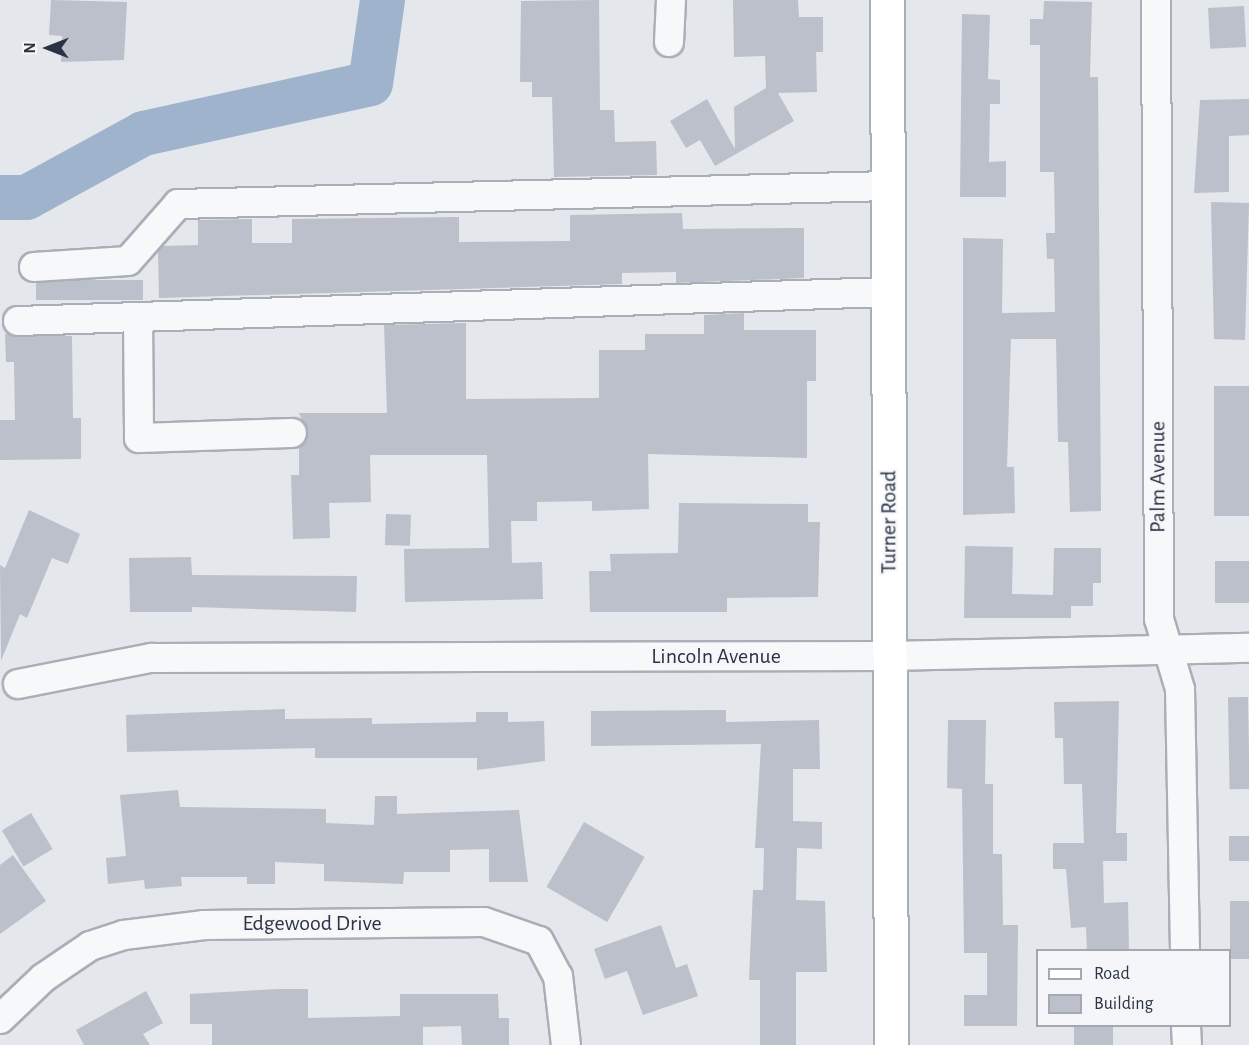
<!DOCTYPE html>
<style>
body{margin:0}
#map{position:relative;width:1249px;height:1045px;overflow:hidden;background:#e4e7ec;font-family:"Alegreya Sans",sans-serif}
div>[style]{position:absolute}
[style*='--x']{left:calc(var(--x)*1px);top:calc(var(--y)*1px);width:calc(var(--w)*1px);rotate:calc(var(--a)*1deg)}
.river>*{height:45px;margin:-22.5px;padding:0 22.5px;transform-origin:22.5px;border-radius:22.5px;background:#9fb4cc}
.building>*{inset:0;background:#bbc0ca;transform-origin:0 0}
.roads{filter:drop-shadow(2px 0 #a9aeb7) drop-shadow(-2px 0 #a9aeb7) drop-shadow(0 2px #a9aeb7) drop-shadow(0 -2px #a9aeb7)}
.minor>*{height:28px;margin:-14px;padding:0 14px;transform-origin:14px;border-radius:14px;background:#f7f8fa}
.major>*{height:33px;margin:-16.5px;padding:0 16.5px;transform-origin:16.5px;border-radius:16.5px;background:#fff}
span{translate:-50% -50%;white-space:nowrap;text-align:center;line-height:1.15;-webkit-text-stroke:4.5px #f4f6f9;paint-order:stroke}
.street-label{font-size:22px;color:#2b3445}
.legend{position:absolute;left:1036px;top:949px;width:195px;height:78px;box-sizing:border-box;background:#f4f6f9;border:2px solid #a4a8b1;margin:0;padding:8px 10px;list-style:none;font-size:18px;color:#2b3445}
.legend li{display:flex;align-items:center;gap:12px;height:30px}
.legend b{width:30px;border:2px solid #a4a8b1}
.north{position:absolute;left:18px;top:18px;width:60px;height:60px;-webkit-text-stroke:4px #f4f6f9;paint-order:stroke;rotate:270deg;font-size:16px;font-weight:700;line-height:24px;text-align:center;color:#2b3445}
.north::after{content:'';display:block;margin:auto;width:21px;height:27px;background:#2b3445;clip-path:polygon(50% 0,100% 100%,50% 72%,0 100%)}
</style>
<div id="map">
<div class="river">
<div style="--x:0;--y:197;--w:26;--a:0"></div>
<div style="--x:26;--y:197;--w:133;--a:-28.7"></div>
<div style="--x:143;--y:133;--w:232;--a:-12.4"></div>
<div style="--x:370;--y:83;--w:84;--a:-81.8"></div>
</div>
<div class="building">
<div style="clip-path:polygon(51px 0,127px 2px,124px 60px,61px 62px,62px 36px,49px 35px)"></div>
<div style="clip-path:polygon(599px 0,600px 110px,614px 110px,615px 142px,656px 141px,657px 175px,554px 177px,552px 97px,532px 97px,532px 82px,520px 82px,521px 1px)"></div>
<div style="clip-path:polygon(733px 0,798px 0,799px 17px,823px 17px,823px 52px,816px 52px,817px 92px,778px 93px,794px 121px,715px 166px,700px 140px,686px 148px,670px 121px,707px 99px,735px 149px,734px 107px,766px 88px,765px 56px,734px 57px)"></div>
<div style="clip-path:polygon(1044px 1px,1092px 2px,1090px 77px,1098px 77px,1101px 511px,1070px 512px,1068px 442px,1058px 442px,1056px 339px,1011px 339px,1007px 467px,1014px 467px,1015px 513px,963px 515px,963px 238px,1003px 239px,1002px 313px,1055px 312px,1054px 259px,1047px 259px,1046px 233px,1055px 233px,1054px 172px,1040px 172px,1040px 45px,1030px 45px,1030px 19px,1043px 19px)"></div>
<div style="left:1244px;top:6px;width:41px;height:36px;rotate:87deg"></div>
<div style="clip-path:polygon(962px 14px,990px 15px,988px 79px,1000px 80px,1000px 104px,990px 104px,989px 162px,1006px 161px,1006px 197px,960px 197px)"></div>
<div style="clip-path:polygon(1249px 99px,1249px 135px,1229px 136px,1229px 192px,1194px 193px,1200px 100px)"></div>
<div style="clip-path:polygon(1211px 202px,1249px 203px,1245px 340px,1214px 339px)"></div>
<div style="clip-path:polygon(682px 213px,683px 229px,804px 228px,804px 278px,676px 283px,676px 272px,622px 273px,622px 284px,159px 298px,158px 252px,163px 246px,198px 245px,198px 220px,252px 219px,252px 243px,292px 243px,292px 219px,459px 217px,459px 242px,570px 241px,570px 215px)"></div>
<div style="left:143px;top:280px;width:20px;height:107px;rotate:90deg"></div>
<div style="clip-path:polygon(744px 313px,744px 330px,816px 330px,816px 381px,807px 381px,807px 458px,648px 454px,649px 509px,592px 511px,592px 501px,537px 502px,537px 521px,511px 521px,512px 563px,542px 562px,543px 599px,405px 602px,404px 549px,489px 548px,487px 455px,370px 455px,371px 502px,329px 503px,330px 538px,293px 539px,291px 475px,299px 475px,299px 448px,308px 433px,299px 413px,387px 413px,384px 325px,466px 323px,466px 399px,599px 398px,599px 350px,645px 350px,645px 334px,704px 334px,704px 315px)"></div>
<div style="clip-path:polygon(5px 334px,72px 336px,73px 418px,81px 418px,81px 459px,0 460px,0 420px,15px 420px,14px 362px,6px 362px)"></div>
<div style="left:1249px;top:386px;width:130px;height:35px;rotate:90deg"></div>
<div style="clip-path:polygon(679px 503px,808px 504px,808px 522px,820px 522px,818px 597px,727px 598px,727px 612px,590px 612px,589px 571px,611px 571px,610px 554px,678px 553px)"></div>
<div style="clip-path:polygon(29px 510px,80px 534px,68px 564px,52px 558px,27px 618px,20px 614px,1px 661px,0 565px,5px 568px)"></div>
<div style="left:386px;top:514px;width:25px;height:31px;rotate:2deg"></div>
<div style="clip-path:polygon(965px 546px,1013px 547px,1012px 594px,1053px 595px,1054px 548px,1101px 548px,1101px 583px,1093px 583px,1093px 606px,1071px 606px,1071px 618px,964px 618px)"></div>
<div style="clip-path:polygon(191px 557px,192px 575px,357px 576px,356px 612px,192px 607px,192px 612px,130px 612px,129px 558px)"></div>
<div style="left:1249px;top:561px;width:42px;height:34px;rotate:90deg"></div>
<div style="left:1248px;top:697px;width:92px;height:20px;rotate:89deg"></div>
<div style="clip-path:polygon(1119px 701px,1116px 833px,1127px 833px,1127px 861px,1103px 861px,1104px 903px,1128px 902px,1129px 951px,1087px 951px,1086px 927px,1071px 928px,1066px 869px,1053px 869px,1053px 843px,1084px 843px,1082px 784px,1064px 784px,1063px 738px,1055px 738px,1054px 702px)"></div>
<div style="clip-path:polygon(285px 709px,285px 719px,372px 718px,372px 724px,476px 722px,476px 712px,508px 712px,508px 722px,544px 721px,545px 761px,477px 770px,477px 758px,315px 758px,315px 748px,127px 752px,126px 715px)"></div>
<div style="clip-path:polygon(726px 710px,726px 722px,819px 720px,820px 769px,793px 769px,793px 821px,822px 822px,822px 849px,797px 848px,796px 900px,825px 901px,827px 972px,796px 972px,796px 1045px,760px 1045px,760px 980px,749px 980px,753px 890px,763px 890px,764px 848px,755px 848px,761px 744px,591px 746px,591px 711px)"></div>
<div style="clip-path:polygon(948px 720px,986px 720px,985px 784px,993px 784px,993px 854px,1002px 854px,1003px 925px,1018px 925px,1017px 1026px,964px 1026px,964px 995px,987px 995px,987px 953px,964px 953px,962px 789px,947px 788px)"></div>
<div style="clip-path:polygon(178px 790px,180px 807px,326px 809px,326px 823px,374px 825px,375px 796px,397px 796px,397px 814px,519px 810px,528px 882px,489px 882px,489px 849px,450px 850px,450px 872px,404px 872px,403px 884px,324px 881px,324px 864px,275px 862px,275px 884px,247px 884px,247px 877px,181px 877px,182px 886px,145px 889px,144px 880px,108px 884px,106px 858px,126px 856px,120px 795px)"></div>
<div style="left:31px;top:813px;width:42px;height:34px;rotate:59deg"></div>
<div style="left:584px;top:822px;width:70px;height:75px;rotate:30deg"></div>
<div style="left:1229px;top:836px;width:20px;height:25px"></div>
<div style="clip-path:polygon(13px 855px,46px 901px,0 934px,0 865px)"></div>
<div style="left:1249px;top:901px;width:58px;height:19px;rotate:90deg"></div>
<div style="clip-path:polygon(661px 925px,676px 968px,687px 964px,698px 996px,643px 1015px,627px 971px,605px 979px,594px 949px)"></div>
<div style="clip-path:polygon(278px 989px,308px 989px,308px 1018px,400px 1016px,400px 994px,498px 994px,499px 1018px,509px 1018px,509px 1045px,462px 1045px,461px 1026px,423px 1027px,423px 1045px,212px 1045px,212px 1024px,190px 1024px,190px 994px)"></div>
<div style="clip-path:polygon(146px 991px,163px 1023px,143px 1034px,150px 1045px,84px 1045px,76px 1030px)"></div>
<div style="left:1074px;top:1026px;width:39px;height:19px"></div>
</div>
<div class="roads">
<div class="minor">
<div style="--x:1156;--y:0;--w:619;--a:89.72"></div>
<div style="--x:1159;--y:619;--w:73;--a:73.3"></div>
<div style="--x:1180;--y:689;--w:261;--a:88.9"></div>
<div style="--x:669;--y:42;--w:42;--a:-87.3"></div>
<div style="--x:34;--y:267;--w:94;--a:-3.7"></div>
<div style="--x:128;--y:261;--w:76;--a:-48.7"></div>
<div style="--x:178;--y:204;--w:710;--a:-1.45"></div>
<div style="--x:138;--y:317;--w:121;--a:89.5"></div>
<div style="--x:139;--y:438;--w:153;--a:-1.9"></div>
<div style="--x:18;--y:321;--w:870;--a:-1.91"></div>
<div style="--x:18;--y:684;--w:136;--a:-11.1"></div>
<div style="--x:151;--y:658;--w:738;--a:-0.16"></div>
<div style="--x:889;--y:656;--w:360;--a:-1.3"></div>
<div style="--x:0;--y:1019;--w:59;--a:-43.6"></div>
<div style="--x:43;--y:978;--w:57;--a:-34.2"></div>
<div style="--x:90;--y:946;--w:36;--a:-18"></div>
<div style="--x:124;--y:935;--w:81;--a:-7.1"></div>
<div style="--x:204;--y:925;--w:280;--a:-0.6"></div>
<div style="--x:484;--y:922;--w:58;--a:19.1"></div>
<div style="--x:539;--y:941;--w:40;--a:62"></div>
<div style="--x:558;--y:976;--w:69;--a:83.4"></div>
<div style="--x:1186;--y:1026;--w:19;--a:87"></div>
</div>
<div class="major">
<div style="--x:887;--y:0;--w:1045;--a:89.78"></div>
</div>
</div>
<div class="street-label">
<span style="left:1158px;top:477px;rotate:-90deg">Palm Avenue</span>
<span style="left:889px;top:522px;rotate:-90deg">Turner Road</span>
<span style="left:716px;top:657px">Lincoln Avenue</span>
<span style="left:312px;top:924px">Edgewood Drive</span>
</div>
<ul class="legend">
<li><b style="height:8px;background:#fff"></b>Road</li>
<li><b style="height:16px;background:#bbc0ca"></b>Building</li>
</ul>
<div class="north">N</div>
</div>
